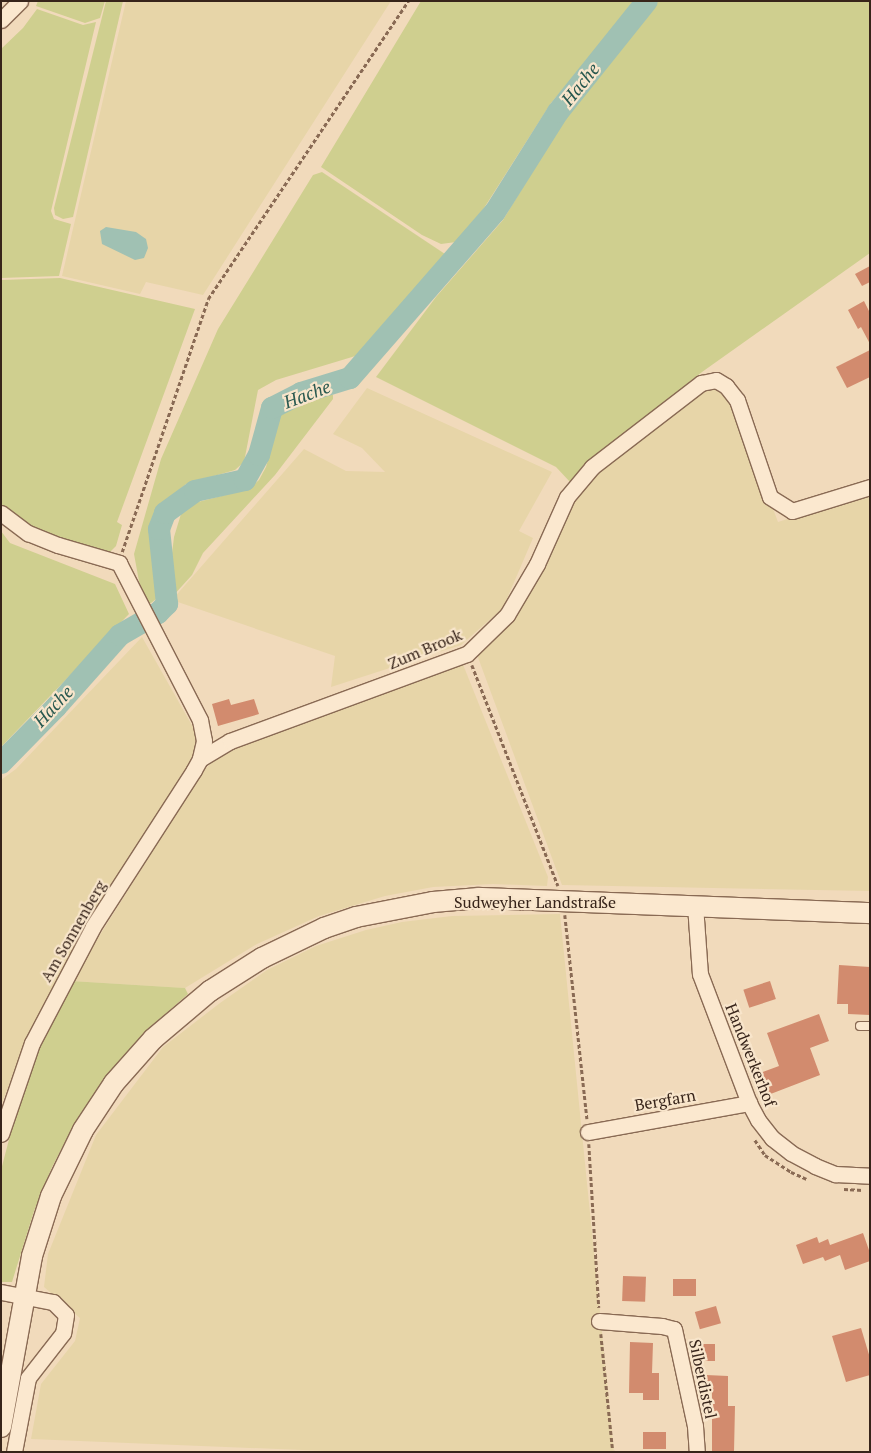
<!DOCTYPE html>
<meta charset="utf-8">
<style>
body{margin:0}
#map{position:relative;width:871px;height:1453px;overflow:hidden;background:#f1dabb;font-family:"PT Serif",serif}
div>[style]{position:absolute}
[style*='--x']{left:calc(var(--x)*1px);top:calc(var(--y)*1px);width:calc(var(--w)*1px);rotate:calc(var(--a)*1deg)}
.farmland>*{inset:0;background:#e7d5a8}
.green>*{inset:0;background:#cfcf8f}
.water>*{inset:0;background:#a0c1b3}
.river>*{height:22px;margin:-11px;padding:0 11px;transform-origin:11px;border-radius:11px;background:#a0c1b3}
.building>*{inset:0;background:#d28b6e;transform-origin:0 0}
.path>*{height:2.5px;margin-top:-1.25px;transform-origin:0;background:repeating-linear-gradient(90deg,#896a54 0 4px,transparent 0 6.5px)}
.roads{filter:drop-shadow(1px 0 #896a54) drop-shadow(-1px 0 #896a54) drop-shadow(0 1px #896a54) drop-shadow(0 -1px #896a54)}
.service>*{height:8px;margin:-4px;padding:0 4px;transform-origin:4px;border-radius:4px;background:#fbe8cf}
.minor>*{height:15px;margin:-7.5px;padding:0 7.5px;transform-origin:7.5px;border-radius:7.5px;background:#fbe8cf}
.secondary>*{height:20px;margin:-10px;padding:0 10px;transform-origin:10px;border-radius:10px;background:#fbe8cf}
span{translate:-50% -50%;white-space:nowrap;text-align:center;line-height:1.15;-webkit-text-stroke:4.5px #f8e5cb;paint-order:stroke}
.street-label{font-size:16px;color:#37241a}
.water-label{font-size:18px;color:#28584f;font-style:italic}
.frame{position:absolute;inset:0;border:2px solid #37241a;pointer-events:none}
</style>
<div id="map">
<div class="farmland">
<div style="clip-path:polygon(126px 1px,391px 1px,203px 295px,146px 282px,140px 294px,62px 276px)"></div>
<div style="clip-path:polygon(713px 386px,731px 398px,778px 522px,870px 493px,870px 891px,562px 885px,476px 652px,572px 499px,595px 471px,703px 388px)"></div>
<div style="clip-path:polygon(367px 388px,552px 472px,519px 531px,533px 538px,503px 608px,461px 645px,331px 687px,335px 656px,172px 600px,304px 449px,346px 471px,385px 472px,362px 448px,333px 434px)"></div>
<div style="clip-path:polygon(142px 637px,198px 736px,193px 761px,89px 923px,56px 981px,30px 1033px,1px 1105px,1px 780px,16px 769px)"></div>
<div style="clip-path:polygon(462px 662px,548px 877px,547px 886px,493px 884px,433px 887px,385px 896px,319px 916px,257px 944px,185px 988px,71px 981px,203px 771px,220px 755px)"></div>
<div style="clip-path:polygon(560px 914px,614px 1452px,351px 1452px,31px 1439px,41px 1384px,75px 1341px,80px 1318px,44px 1287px,48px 1254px,96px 1135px,163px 1047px,220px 1003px,267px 970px,316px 946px,366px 930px,402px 922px,452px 916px)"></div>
</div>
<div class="green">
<div style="clip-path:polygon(38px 1px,105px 1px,100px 18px,85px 23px,36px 6px)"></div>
<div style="clip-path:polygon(106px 1px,123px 1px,73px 217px,63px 219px,55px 215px,54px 208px)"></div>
<div style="clip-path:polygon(421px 1px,638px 1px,551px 103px,475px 222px,456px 242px,441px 244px,422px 235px,321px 167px)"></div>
<div style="clip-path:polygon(657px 1px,870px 1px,870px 253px,702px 372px,625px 434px,571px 483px,556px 467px,376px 377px,436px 297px,503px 220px,564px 120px)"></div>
<div style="clip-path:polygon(37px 9px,83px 25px,96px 22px,51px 211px,54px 219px,71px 224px,59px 276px,1px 278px,1px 49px,23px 28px)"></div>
<div style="clip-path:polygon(322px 172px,445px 254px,362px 354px,276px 380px,258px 390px,244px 462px,235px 470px,186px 484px,162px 504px,156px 521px,152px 550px,158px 588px,156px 599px,151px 603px,143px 603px,134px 554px,161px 459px,218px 329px,313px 175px)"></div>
<div style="clip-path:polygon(60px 278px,195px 309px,117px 522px,122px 525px,116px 546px,108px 554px,26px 525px,1px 507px,1px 280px)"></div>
<div style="clip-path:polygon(329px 395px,333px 395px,333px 399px,275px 475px,203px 553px,192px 575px,172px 597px,169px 597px,167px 594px,174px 537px,181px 514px,190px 504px,249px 489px,259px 480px,266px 467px,281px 414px)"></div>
<div style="clip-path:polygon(1px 531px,10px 543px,115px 584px,129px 614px,1px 747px)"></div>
<div style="clip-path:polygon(71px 981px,185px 988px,188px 994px,148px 1029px,75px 1123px,52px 1167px,34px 1211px,12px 1282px,1px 1282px,1px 1170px,11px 1132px,41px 1044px)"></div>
</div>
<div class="water">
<div style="clip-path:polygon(106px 227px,136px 232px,146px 239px,148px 248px,144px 258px,135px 260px,102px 244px,100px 231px)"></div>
</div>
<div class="river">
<div style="--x:1;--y:763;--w:78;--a:-45.5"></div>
<div style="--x:56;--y:707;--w:96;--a:-48.4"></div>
<div style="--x:120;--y:635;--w:44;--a:-30.1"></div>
<div style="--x:158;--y:613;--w:13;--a:-45"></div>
<div style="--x:167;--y:604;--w:75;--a:-96.1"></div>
<div style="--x:159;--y:529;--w:17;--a:-69"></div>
<div style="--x:165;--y:513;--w:37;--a:-36"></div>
<div style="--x:195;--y:491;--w:51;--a:-12.4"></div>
<div style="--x:245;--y:480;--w:29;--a:-61"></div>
<div style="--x:259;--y:455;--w:49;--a:-74.5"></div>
<div style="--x:272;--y:408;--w:33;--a:-27"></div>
<div style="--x:301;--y:393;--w:51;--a:-17"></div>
<div style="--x:350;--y:378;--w:220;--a:-48.9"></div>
<div style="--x:495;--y:212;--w:118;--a:-57.8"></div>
<div style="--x:558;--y:112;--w:142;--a:-51.3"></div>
</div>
<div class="building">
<div style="clip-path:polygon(870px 266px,870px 282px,862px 286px,855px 274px)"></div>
<div style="clip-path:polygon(864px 301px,870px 313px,870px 344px,861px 327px,858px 329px,848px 310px)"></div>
<div style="clip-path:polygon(870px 350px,870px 377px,847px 388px,836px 367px)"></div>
<div style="clip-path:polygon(229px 699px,231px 705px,254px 699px,259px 714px,218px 726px,212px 704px)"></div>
<div style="clip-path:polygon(839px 965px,870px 967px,870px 1015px,848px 1014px,848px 1004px,837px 1004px)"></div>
<div style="left:770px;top:981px;width:19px;height:28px;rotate:72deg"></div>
<div style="clip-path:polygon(819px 1014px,829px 1041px,810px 1048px,820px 1075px,768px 1095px,760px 1073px,779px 1066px,767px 1033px)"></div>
<div style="clip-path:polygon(863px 1233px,870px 1253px,870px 1261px,845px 1270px,840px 1255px,825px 1261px,823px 1257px,803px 1264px,796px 1245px,817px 1237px,819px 1243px,828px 1239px,830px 1245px)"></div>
<div style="left:623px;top:1276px;width:23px;height:25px;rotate:2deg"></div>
<div style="left:673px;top:1279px;width:23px;height:17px"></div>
<div style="left:716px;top:1306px;width:18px;height:22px;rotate:74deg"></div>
<div style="clip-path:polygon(861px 1328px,870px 1358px,870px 1375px,846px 1382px,832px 1336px)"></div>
<div style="clip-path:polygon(630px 1342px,653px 1343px,652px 1373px,659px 1373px,659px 1400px,643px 1400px,643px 1393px,629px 1393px)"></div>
<div style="left:695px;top:1344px;width:20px;height:17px"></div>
<div style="clip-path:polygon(706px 1375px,728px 1376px,728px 1406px,735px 1406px,734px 1452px,712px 1452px,712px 1393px,705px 1393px)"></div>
<div style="left:643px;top:1432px;width:23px;height:17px"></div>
</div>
<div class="path">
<div style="--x:122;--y:552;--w:267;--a:-71.2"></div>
<div style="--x:208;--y:299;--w:359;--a:-56.1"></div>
<div style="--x:472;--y:665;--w:237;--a:68.7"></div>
<div style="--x:565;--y:915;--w:205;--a:83.8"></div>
<div style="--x:755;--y:1140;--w:18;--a:56"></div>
<div style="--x:765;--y:1155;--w:31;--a:33"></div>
<div style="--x:791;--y:1172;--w:17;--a:24"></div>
<div style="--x:589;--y:1144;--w:164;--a:86.5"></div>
<div style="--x:844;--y:1189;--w:19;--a:3"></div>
<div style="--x:601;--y:1334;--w:119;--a:84.2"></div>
</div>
<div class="roads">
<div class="service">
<div style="--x:860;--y:1026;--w:10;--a:0"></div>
</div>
<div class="minor">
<div style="--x:1;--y:20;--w:27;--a:-45"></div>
<div style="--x:1;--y:513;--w:34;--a:37"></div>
<div style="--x:28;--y:533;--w:32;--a:22"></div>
<div style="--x:58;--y:545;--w:64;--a:16.4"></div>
<div style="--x:119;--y:563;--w:177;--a:62.7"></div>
<div style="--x:200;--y:720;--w:21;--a:79"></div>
<div style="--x:204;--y:741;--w:18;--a:103"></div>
<div style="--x:200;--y:759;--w:13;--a:119"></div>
<div style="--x:194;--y:770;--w:187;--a:122.8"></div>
<div style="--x:93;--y:927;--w:131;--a:117.7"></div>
<div style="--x:32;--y:1043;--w:96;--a:108.8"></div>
<div style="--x:200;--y:759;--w:35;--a:-31"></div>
<div style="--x:230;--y:741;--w:252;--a:-20.2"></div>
<div style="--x:467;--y:654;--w:56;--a:-44.3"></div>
<div style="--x:507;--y:615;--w:59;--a:-59.5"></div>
<div style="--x:537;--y:564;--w:73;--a:-65.9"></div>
<div style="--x:567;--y:497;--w:39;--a:-50"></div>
<div style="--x:592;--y:467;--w:138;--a:-37.6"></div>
<div style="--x:701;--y:383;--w:15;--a:-11"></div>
<div style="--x:716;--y:380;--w:12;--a:31"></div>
<div style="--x:726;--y:386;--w:18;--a:52"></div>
<div style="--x:737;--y:400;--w:102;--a:71.2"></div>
<div style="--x:770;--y:497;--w:26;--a:32"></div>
<div style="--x:792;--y:511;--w:82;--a:-17.1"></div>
<div style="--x:695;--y:905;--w:69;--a:85.9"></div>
<div style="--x:700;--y:974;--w:138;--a:69.2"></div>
<div style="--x:749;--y:1103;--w:19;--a:62"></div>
<div style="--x:758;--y:1120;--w:23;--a:52"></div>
<div style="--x:772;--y:1138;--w:24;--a:38"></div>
<div style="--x:791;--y:1153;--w:27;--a:28"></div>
<div style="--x:815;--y:1166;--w:22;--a:22"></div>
<div style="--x:835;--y:1174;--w:35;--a:3"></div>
<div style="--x:588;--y:1132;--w:164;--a:-10.2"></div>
<div style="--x:1;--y:1292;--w:53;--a:10.9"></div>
<div style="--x:53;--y:1302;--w:18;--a:45"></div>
<div style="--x:66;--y:1315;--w:18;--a:99"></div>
<div style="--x:63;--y:1333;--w:57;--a:127.9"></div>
<div style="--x:28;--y:1378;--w:75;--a:100.7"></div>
<div style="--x:599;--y:1321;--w:63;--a:4.5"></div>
<div style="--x:662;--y:1326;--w:12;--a:14"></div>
<div style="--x:674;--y:1329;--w:99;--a:77.8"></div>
<div style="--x:695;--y:1426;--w:26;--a:86"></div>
</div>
<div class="secondary">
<div style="--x:1;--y:1427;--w:174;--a:-79.7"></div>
<div style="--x:32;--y:1256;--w:63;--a:-72.4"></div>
<div style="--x:51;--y:1196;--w:73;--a:-64.1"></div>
<div style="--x:83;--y:1130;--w:56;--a:-56.6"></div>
<div style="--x:114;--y:1083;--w:59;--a:-48.4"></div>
<div style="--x:153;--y:1039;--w:75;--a:-40.1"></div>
<div style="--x:210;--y:991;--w:62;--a:-32.4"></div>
<div style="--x:262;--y:958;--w:69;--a:-25.8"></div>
<div style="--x:324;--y:928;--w:34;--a:-19"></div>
<div style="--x:356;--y:917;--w:78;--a:-11"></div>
<div style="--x:433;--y:902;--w:46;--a:-5"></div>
<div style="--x:479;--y:898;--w:391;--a:2.2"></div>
</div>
</div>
<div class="street-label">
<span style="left:425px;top:649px;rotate:-23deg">Zum Brook</span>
<span style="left:535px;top:902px">Sudweyher Landstraße</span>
<span style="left:73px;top:931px;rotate:-60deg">Am Sonnenberg</span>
<span style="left:751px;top:1055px;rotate:68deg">Handwerkerhof</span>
<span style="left:665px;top:1100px;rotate:-10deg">Bergfarn</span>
<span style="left:703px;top:1379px;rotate:78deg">Silberdistel</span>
</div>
<div class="water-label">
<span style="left:580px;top:84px;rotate:-51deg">Hache</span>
<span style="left:307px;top:394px;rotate:-21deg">Hache</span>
<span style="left:53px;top:706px;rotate:-47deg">Hache</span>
</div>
<div class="frame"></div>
</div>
